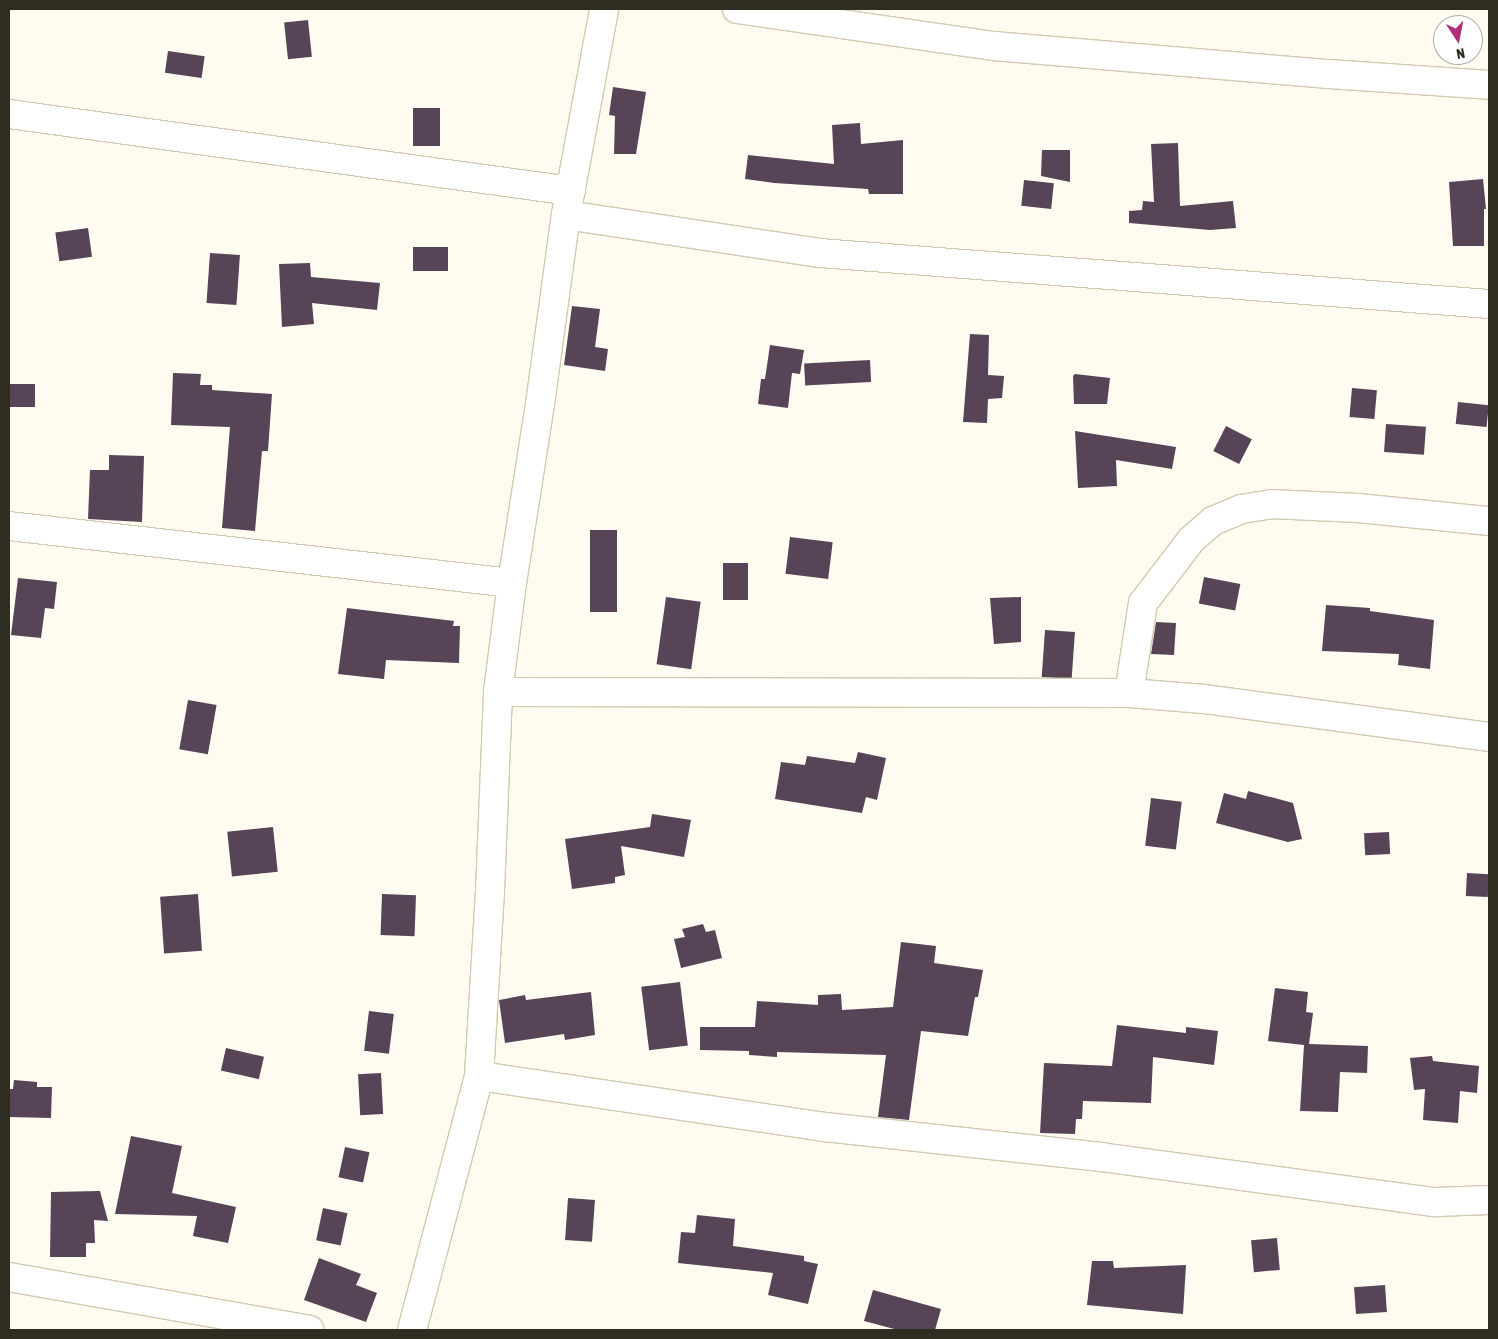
<!DOCTYPE html>
<style>
body{margin:0}
#map{position:relative;width:1498px;height:1339px;overflow:hidden;background:#fffbf0;font-family:"Asap Condensed",sans-serif}
div>[style]{position:absolute}
[style*='--x']{left:calc(var(--x)*1px);top:calc(var(--y)*1px);width:calc(var(--w)*1px);rotate:calc(var(--a)*1deg)}
.building>*{inset:0;background:#574456;transform-origin:0 0}
.roads{filter:drop-shadow(1px 0 #d2caae) drop-shadow(-1px 0 #d2caae) drop-shadow(0 1px #d2caae) drop-shadow(0 -1px #d2caae)}
.street>*{height:28px;margin:-14px;padding:0 14px;transform-origin:14px;border-radius:14px;background:#fff}
span{translate:-50% -50%;white-space:nowrap;text-align:center;line-height:1.15;-webkit-text-stroke:5px #fff;paint-order:stroke}
.frame{position:absolute;inset:0;border:10px solid #2f2c21;pointer-events:none}
.north{position:absolute;left:1433px;top:15px;width:50px;height:50px;box-sizing:border-box;background:#fff;border:1px solid #acaba6;border-radius:50%;rotate:169deg;font-size:14px;font-weight:700;line-height:20px;text-align:center;color:#2f2c21}
.north::after{content:'';display:block;margin:auto;width:18px;height:22px;background:#b02f7a;clip-path:polygon(50% 0,100% 100%,50% 72%,0 100%)}
</style>
<div id="map">
<div class="building">
<div style="left:308px;top:20px;width:37px;height:24px;rotate:84deg"></div>
<div style="left:168px;top:51px;width:37px;height:22px;rotate:8deg"></div>
<div style="clip-path:polygon(613px 87px,646px 92px,636px 154px,614px 154px,615px 116px,609px 115px)"></div>
<div style="left:413px;top:108px;width:27px;height:38px"></div>
<div style="clip-path:polygon(860px 123px,861px 144px,903px 140px,903px 194px,869px 194px,868px 189px,774px 183px,745px 179px,748px 155px,834px 164px,832px 125px)"></div>
<div style="clip-path:polygon(1178px 143px,1180px 206px,1233px 201px,1236px 228px,1210px 230px,1129px 223px,1129px 211px,1142px 210px,1143px 201px,1154px 202px,1151px 144px)"></div>
<div style="clip-path:polygon(1042px 150px,1070px 150px,1070px 182px,1041px 176px)"></div>
<div style="clip-path:polygon(1483px 179px,1486px 209px,1484px 209px,1484px 246px,1453px 246px,1449px 182px)"></div>
<div style="left:1024px;top:180px;width:30px;height:26px;rotate:6deg"></div>
<div style="left:88px;top:228px;width:29px;height:33px;rotate:82deg"></div>
<div style="left:413px;top:247px;width:35px;height:24px"></div>
<div style="left:210px;top:253px;width:30px;height:50px;rotate:4deg"></div>
<div style="clip-path:polygon(310px 263px,311px 277px,380px 283px,377px 310px,312px 303px,314px 324px,282px 327px,279px 264px)"></div>
<div style="clip-path:polygon(572px 306px,600px 309px,595px 347px,608px 349px,605px 371px,564px 365px)"></div>
<div style="clip-path:polygon(970px 334px,989px 335px,988px 375px,1004px 376px,1002px 398px,988px 399px,987px 423px,963px 422px)"></div>
<div style="clip-path:polygon(770px 345px,804px 350px,800px 374px,792px 373px,788px 408px,758px 404px,761px 379px,765px 379px)"></div>
<div style="left:870px;top:360px;width:22px;height:66px;rotate:87deg"></div>
<div style="clip-path:polygon(173px 373px,201px 374px,200px 385px,212px 385px,212px 390px,272px 394px,268px 451px,262px 451px,255px 531px,222px 528px,230px 427px,171px 425px)"></div>
<div style="clip-path:polygon(1075px 374px,1110px 378px,1107px 404px,1074px 404px,1073px 376px)"></div>
<div style="left:9px;top:384px;width:26px;height:23px"></div>
<div style="left:1352px;top:388px;width:25px;height:29px;rotate:5deg"></div>
<div style="left:1458px;top:402px;width:31px;height:22px;rotate:6deg"></div>
<div style="left:1386px;top:424px;width:40px;height:28px;rotate:4deg"></div>
<div style="left:1226px;top:426px;width:29px;height:28px;rotate:27deg"></div>
<div style="clip-path:polygon(1075px 431px,1176px 447px,1172px 469px,1116px 460px,1117px 486px,1078px 488px)"></div>
<div style="clip-path:polygon(109px 455px,144px 456px,142px 522px,88px 519px,90px 470px,109px 470px)"></div>
<div style="left:590px;top:530px;width:27px;height:82px"></div>
<div style="left:790px;top:537px;width:43px;height:37px;rotate:7deg"></div>
<div style="left:723px;top:563px;width:25px;height:37px"></div>
<div style="left:1204px;top:577px;width:37px;height:27px;rotate:11deg"></div>
<div style="clip-path:polygon(18px 578px,57px 582px,54px 609px,45px 608px,41px 638px,11px 635px)"></div>
<div style="left:666px;top:597px;width:35px;height:68px;rotate:8deg"></div>
<div style="clip-path:polygon(1021px 597px,1021px 642px,994px 644px,990px 598px)"></div>
<div style="clip-path:polygon(1326px 605px,1370px 608px,1370px 611px,1434px 620px,1430px 669px,1398px 665px,1399px 654px,1322px 651px)"></div>
<div style="clip-path:polygon(347px 608px,454px 621px,453px 626px,460px 626px,459px 663px,386px 660px,384px 679px,338px 674px)"></div>
<div style="clip-path:polygon(1156px 622px,1176px 623px,1174px 655px,1151px 654px)"></div>
<div style="left:1045px;top:630px;width:30px;height:47px;rotate:4deg"></div>
<div style="left:188px;top:700px;width:29px;height:50px;rotate:10deg"></div>
<div style="clip-path:polygon(858px 752px,886px 758px,877px 800px,866px 797px,862px 813px,775px 799px,781px 762px,805px 765px,807px 756px,855px 763px)"></div>
<div style="clip-path:polygon(1248px 791px,1293px 803px,1302px 839px,1288px 842px,1216px 823px,1224px 793px,1246px 799px)"></div>
<div style="left:1151px;top:798px;width:31px;height:48px;rotate:7deg"></div>
<div style="clip-path:polygon(652px 814px,691px 820px,684px 857px,621px 846px,625px 875px,615px 877px,615px 883px,572px 889px,565px 839px,650px 827px)"></div>
<div style="left:273px;top:827px;width:45px;height:46px;rotate:84deg"></div>
<div style="left:1389px;top:832px;width:22px;height:25px;rotate:87deg"></div>
<div style="left:1467px;top:873px;width:22px;height:23px;rotate:3deg"></div>
<div style="left:198px;top:894px;width:57px;height:38px;rotate:86deg"></div>
<div style="left:382px;top:894px;width:34px;height:41px;rotate:2deg"></div>
<div style="clip-path:polygon(703px 924px,706px 932px,715px 930px,722px 958px,681px 968px,674px 939px,685px 937px,682px 929px)"></div>
<div style="clip-path:polygon(901px 942px,936px 946px,934px 963px,983px 970px,978px 997px,975px 997px,968px 1036px,921px 1031px,909px 1120px,878px 1117px,886px 1055px,777px 1052px,777px 1057px,749px 1055px,749px 1051px,700px 1050px,700px 1027px,755px 1027px,757px 1001px,818px 1005px,818px 995px,841px 994px,842px 1010px,893px 1007px)"></div>
<div style="left:680px;top:982px;width:64px;height:39px;rotate:83deg"></div>
<div style="clip-path:polygon(1275px 988px,1308px 992px,1306px 1012px,1313px 1013px,1309px 1044px,1368px 1046px,1367px 1073px,1340px 1072px,1338px 1112px,1300px 1111px,1304px 1045px,1268px 1041px)"></div>
<div style="clip-path:polygon(591px 992px,595px 1035px,565px 1040px,564px 1034px,505px 1043px,499px 1000px,525px 995px,526px 1000px)"></div>
<div style="left:369px;top:1011px;width:25px;height:40px;rotate:7deg"></div>
<div style="clip-path:polygon(1117px 1025px,1186px 1033px,1186px 1027px,1218px 1031px,1214px 1065px,1153px 1057px,1151px 1103px,1083px 1101px,1082px 1119px,1076px 1119px,1075px 1134px,1040px 1133px,1044px 1063px,1112px 1066px)"></div>
<div style="left:226px;top:1048px;width:39px;height:23px;rotate:13deg"></div>
<div style="clip-path:polygon(1432px 1056px,1433px 1061px,1479px 1066px,1477px 1093px,1460px 1091px,1458px 1123px,1423px 1120px,1425px 1089px,1414px 1090px,1410px 1058px)"></div>
<div style="left:381px;top:1073px;width:41px;height:23px;rotate:87deg"></div>
<div style="clip-path:polygon(14px 1080px,37px 1082px,37px 1087px,52px 1087px,51px 1118px,9px 1117px,9px 1089px,13px 1089px)"></div>
<div style="clip-path:polygon(131px 1136px,182px 1146px,172px 1193px,236px 1207px,228px 1243px,193px 1236px,197px 1216px,115px 1214px)"></div>
<div style="left:345px;top:1147px;width:25px;height:31px;rotate:12deg"></div>
<div style="clip-path:polygon(100px 1191px,108px 1221px,94px 1220px,95px 1243px,86px 1243px,86px 1257px,50px 1257px,51px 1192px)"></div>
<div style="left:568px;top:1198px;width:27px;height:42px;rotate:4deg"></div>
<div style="left:323px;top:1208px;width:25px;height:33px;rotate:12deg"></div>
<div style="clip-path:polygon(697px 1215px,735px 1219px,733px 1246px,804px 1256px,804px 1261px,818px 1264px,808px 1304px,768px 1295px,773px 1273px,678px 1263px,681px 1232px,695px 1233px)"></div>
<div style="left:1277px;top:1238px;width:32px;height:26px;rotate:85deg"></div>
<div style="clip-path:polygon(319px 1258px,361px 1274px,356px 1285px,377px 1293px,366px 1322px,304px 1300px)"></div>
<div style="clip-path:polygon(1092px 1261px,1113px 1261px,1114px 1268px,1186px 1265px,1183px 1314px,1087px 1305px)"></div>
<div style="left:1385px;top:1285px;width:27px;height:31px;rotate:86deg"></div>
<div style="clip-path:polygon(873px 1290px,941px 1309px,935px 1330px,898px 1330px,864px 1321px)"></div>
</div>
<div class="roads">
<div class="street">
<div style="--x:737;--y:9;--w:260;--a:8.2"></div>
<div style="--x:994;--y:46;--w:336;--a:4.8"></div>
<div style="--x:1329;--y:74;--w:160;--a:3.9"></div>
<div style="--x:9;--y:114;--w:567;--a:7.8"></div>
<div style="--x:566;--y:215;--w:257;--a:8.5"></div>
<div style="--x:820;--y:253;--w:671;--a:4.36"></div>
<div style="--x:9;--y:526;--w:506;--a:6.47"></div>
<div style="--x:498;--y:692;--w:631;--a:0.09"></div>
<div style="--x:1129;--y:693;--w:75;--a:4.6"></div>
<div style="--x:1204;--y:699;--w:288;--a:7.6"></div>
<div style="--x:1129;--y:693;--w:91;--a:-81.2"></div>
<div style="--x:1143;--y:603;--w:79;--a:-52.7"></div>
<div style="--x:1191;--y:540;--w:29;--a:-41"></div>
<div style="--x:1213;--y:521;--w:30;--a:-23"></div>
<div style="--x:1241;--y:509;--w:30;--a:-9"></div>
<div style="--x:1271;--y:504;--w:87;--a:2.6"></div>
<div style="--x:1358;--y:508;--w:132;--a:5.7"></div>
<div style="--x:479;--y:1076;--w:350;--a:8.4"></div>
<div style="--x:825;--y:1127;--w:278;--a:6.2"></div>
<div style="--x:1101;--y:1157;--w:338;--a:7.7"></div>
<div style="--x:1436;--y:1202;--w:53;--a:-2.2"></div>
<div style="--x:9;--y:1277;--w:305;--a:10"></div>
<div style="--x:412;--y:1330;--w:263;--a:-75.2"></div>
<div style="--x:479;--y:1076;--w:184;--a:-86.6"></div>
<div style="--x:490;--y:892;--w:200;--a:-87.7"></div>
<div style="--x:498;--y:692;--w:110;--a:-82.7"></div>
<div style="--x:512;--y:583;--w:181;--a:-81.1"></div>
<div style="--x:540;--y:404;--w:191;--a:-82.2"></div>
<div style="--x:566;--y:215;--w:209;--a:-79.5"></div>
</div>
</div>
<div class="frame"></div>
<div class="north">N</div>
</div>
